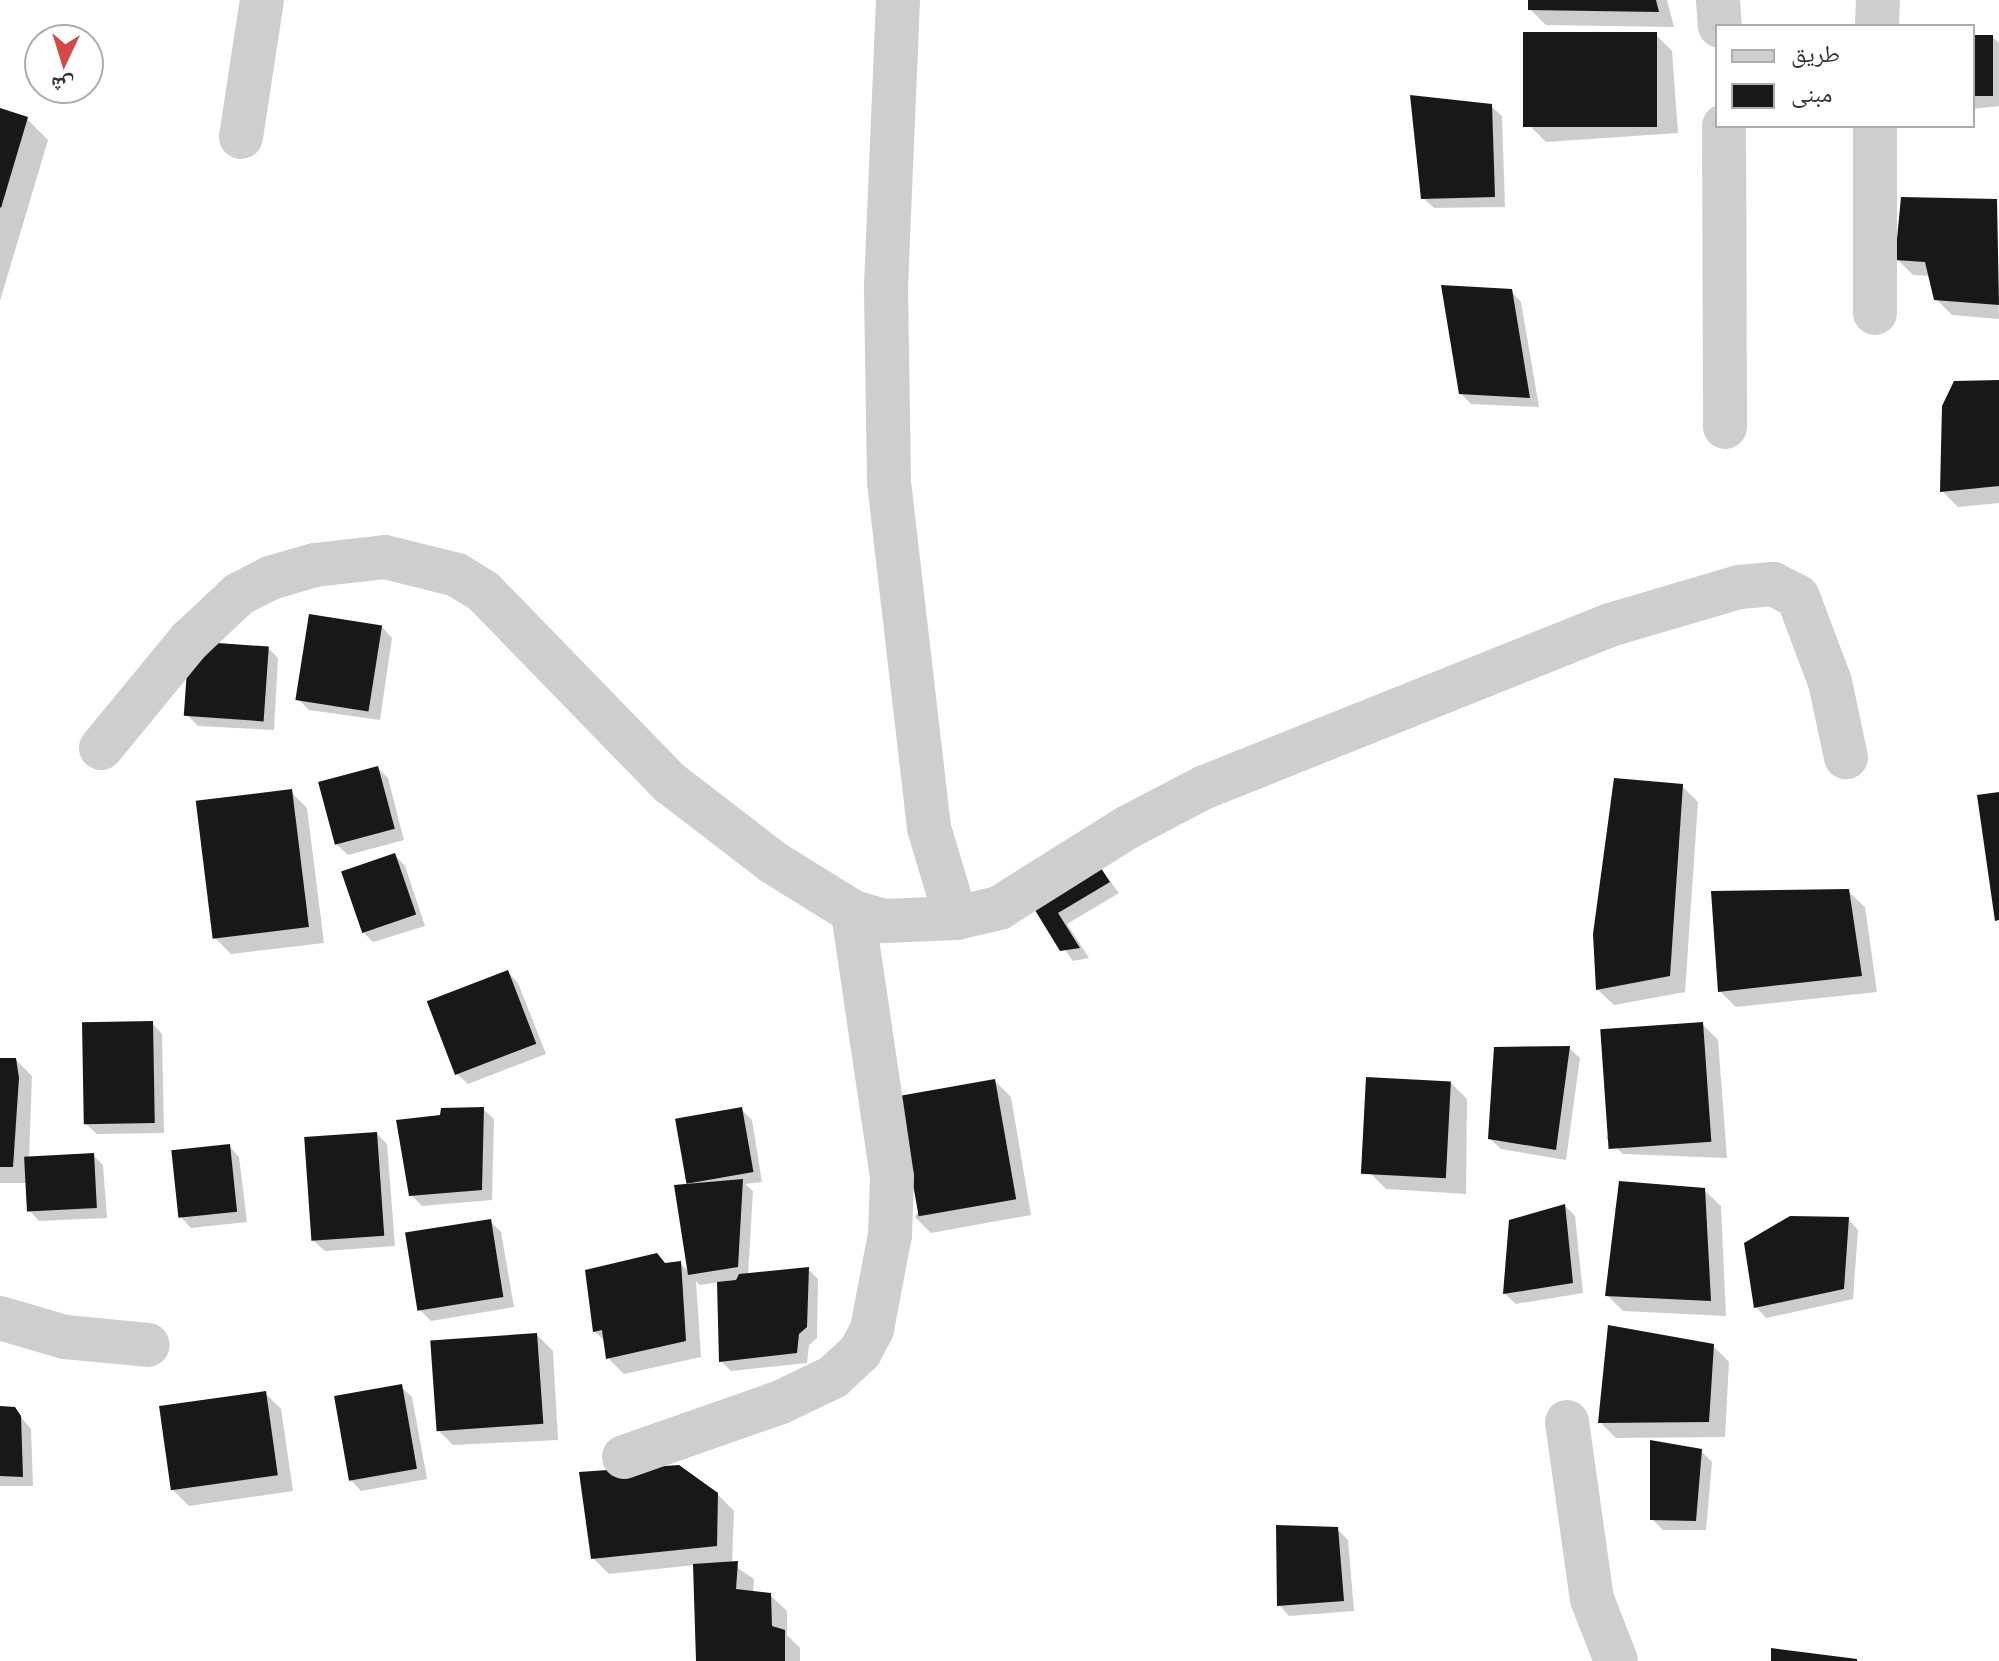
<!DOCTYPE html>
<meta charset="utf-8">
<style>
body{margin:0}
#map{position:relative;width:1999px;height:1661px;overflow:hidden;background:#fff;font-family:"Asap Condensed","Noto Naskh Arabic",sans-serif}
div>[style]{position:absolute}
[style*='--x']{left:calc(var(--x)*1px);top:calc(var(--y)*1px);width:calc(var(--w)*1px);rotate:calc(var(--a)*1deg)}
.shadow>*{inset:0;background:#0003}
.building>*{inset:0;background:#181818;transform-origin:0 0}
.minor>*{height:44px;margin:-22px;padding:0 22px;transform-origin:22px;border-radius:22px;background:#cecece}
span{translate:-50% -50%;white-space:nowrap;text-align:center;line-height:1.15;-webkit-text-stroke:8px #fff;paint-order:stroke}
.legend{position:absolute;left:1715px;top:24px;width:260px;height:104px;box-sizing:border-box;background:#fff;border:2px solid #adadad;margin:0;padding:10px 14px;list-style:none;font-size:24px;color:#313131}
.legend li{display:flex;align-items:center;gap:16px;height:40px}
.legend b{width:40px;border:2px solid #adadad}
.north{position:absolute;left:24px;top:24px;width:80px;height:80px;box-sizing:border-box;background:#fff;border:2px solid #adadad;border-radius:50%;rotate:184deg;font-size:22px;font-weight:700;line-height:32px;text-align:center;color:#313131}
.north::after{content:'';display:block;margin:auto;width:28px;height:36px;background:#d34947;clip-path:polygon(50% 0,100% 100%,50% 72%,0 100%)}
</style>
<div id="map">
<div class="shadow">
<div style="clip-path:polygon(1530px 0,1667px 0,1674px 27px,1546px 25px,1530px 9px)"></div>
<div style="clip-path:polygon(1656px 35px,1672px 51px,1678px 133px,1546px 142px,1530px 126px)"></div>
<div style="clip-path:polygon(1993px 37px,1999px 43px,1999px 106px,1973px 109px,1973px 38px)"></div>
<div style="clip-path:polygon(1491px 106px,1502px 116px,1505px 207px,1434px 208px,1423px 198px)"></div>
<div style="clip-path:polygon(0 110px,27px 119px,48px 140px,0 301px)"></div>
<div style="clip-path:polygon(1996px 201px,1999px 319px,1952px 315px,1936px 299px,1931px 276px,1913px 275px,1897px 259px)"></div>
<div style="clip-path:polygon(1511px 291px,1521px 302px,1539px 407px,1471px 404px,1460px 393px)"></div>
<div style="clip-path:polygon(1999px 382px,1999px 503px,1958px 507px,1942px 491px)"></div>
<div style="clip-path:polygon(382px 627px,392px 638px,380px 720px,309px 710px,298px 699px)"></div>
<div style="clip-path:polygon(268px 648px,278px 658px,274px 730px,198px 726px,187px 715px)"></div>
<div style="clip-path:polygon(378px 768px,388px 778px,404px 840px,348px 855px,337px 845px)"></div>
<div style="clip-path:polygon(1682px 786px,1698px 802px,1685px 992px,1614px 1005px,1597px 989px)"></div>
<div style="clip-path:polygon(291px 792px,307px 808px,324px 943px,231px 954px,215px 938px)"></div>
<div style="clip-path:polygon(395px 855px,405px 866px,425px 926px,373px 942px,363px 932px)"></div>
<div style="clip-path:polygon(1097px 864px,1119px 893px,1067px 924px,1089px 958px,1073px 961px,1033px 903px)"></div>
<div style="clip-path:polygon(1848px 891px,1865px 907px,1877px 992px,1736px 1007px,1720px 991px)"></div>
<div style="clip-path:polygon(508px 972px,518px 983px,546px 1054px,468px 1084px,457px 1074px)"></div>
<div style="clip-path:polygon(152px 1023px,162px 1034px,164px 1133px,97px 1134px,86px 1124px)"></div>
<div style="clip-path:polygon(1702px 1024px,1718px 1040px,1727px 1158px,1623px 1154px,1606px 1138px)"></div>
<div style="clip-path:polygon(1569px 1048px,1580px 1058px,1566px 1160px,1501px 1149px,1490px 1139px)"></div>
<div style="clip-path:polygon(0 1060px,16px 1060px,32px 1076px,29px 1158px,93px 1155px,103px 1165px,107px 1218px,39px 1221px,29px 1210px,27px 1183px,0 1183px)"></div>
<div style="clip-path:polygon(995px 1081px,1011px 1097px,1031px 1215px,931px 1233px,915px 1217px)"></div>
<div style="clip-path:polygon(1451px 1083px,1467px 1099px,1466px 1194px,1386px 1189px,1370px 1173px)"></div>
<div style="clip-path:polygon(483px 1109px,494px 1119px,492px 1200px,422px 1206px,411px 1195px,442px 1116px)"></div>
<div style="clip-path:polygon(741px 1109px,752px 1120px,762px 1182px,745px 1184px,753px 1191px,748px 1275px,808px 1269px,818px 1279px,817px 1338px,809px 1345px,807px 1363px,731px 1371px,721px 1361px,719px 1282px,700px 1285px,696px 1281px,701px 1357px,624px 1374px,608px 1358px,606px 1342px,594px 1331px,665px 1265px,680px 1263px,690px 1273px,692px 1186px,684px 1178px)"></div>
<div style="clip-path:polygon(377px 1134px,387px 1144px,395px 1246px,325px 1251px,314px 1241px)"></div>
<div style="clip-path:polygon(229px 1146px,239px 1157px,247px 1222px,191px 1228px,181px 1217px)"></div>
<div style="clip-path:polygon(1704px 1190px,1721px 1206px,1726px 1316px,1623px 1311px,1607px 1295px)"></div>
<div style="clip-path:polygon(1565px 1206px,1575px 1216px,1583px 1293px,1516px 1304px,1505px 1294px)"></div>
<div style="clip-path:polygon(1848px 1219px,1858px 1230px,1853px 1299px,1766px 1318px,1756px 1307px)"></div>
<div style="clip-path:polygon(490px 1221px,501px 1232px,514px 1307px,431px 1321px,420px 1310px)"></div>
<div style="clip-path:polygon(537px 1335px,553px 1351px,558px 1440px,453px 1445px,437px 1429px)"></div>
<div style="clip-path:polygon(1713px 1346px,1729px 1362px,1725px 1437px,1616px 1438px,1600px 1422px)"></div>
<div style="clip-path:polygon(401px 1387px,412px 1397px,427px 1479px,361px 1491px,351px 1480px)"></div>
<div style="clip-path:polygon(265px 1393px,281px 1409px,293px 1491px,189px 1506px,173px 1490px)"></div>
<div style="clip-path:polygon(0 1406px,14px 1409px,31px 1429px,33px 1486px,0 1486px)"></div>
<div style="clip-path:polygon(1701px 1451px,1712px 1462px,1706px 1530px,1663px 1530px,1652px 1519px)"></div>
<div style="clip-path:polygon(717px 1494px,734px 1511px,732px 1564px,754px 1579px,753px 1593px,770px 1595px,787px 1611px,787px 1635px,800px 1648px,800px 1661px,698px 1661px,695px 1565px,609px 1574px,593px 1558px)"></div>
<div style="clip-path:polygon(1337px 1529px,1348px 1540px,1354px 1611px,1289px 1616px,1279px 1605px)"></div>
</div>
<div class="building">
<div style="clip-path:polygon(1528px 0,1656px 0,1659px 12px,1528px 10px)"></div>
<div style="left:1523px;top:32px;width:134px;height:95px"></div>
<div style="left:1993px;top:35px;width:61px;height:20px;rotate:90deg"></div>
<div style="clip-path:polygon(1410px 95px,1492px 104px,1495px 197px,1421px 199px)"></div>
<div style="clip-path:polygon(0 108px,28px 117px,1px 208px,0 207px)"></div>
<div style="clip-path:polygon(1901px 197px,1997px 199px,1999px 305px,1934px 300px,1925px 262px,1895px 260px)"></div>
<div style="clip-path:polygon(1441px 285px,1512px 289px,1530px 398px,1459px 394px)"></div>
<div style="clip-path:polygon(1999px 380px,1999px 486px,1940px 492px,1942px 406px,1954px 381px)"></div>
<div style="left:309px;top:614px;width:74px;height:87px;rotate:9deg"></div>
<div style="left:189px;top:641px;width:80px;height:75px;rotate:4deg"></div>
<div style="left:378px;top:766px;width:65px;height:62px;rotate:75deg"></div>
<div style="clip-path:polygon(1614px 778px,1683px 784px,1670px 976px,1596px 990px,1593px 934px)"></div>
<div style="left:292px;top:789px;width:139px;height:97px;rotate:83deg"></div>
<div style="clip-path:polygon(1999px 792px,1999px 920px,1995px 921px,1977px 795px)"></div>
<div style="left:395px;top:853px;width:65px;height:57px;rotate:71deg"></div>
<div style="clip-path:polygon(1097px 862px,1110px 882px,1058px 913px,1080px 948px,1060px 951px,1030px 902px)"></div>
<div style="clip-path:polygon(1849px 889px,1862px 976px,1718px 992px,1711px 891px)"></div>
<div style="left:508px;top:970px;width:79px;height:87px;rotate:69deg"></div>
<div style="left:153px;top:1021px;width:102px;height:71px;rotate:89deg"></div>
<div style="left:1703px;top:1022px;width:120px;height:103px;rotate:86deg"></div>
<div style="clip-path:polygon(1570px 1046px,1556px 1150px,1488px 1139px,1494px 1047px)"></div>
<div style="clip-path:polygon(0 1058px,16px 1058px,19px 1078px,13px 1167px,0 1167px)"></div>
<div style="left:1366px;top:1077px;width:85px;height:97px;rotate:3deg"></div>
<div style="left:995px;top:1079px;width:122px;height:99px;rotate:80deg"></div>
<div style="clip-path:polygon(484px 1107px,482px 1190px,409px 1196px,396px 1120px,440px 1115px,441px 1108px)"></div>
<div style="left:742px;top:1107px;width:66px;height:68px;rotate:80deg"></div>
<div style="left:377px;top:1132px;width:104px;height:73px;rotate:86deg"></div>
<div style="left:230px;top:1144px;width:68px;height:59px;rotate:84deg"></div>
<div style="left:94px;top:1153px;width:55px;height:70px;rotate:87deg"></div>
<div style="clip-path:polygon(743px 1179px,738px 1267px,688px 1275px,674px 1185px)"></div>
<div style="clip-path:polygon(1619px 1181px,1705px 1188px,1711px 1301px,1605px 1296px)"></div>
<div style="clip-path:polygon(1565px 1204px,1573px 1283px,1503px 1294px,1509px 1220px)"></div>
<div style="clip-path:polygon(1790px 1216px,1849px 1217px,1844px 1289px,1754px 1308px,1744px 1243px)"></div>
<div style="left:491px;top:1219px;width:79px;height:87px;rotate:81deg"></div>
<div style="clip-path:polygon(657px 1253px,665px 1263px,681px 1261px,686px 1341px,606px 1359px,602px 1330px,593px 1332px,585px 1270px)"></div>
<div style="clip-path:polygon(809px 1267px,807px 1327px,799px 1334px,797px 1353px,719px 1362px,717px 1282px,736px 1280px,739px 1274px)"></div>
<div style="clip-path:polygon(1608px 1325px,1714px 1344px,1709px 1422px,1598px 1423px)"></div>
<div style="left:537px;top:1333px;width:91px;height:107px;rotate:86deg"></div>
<div style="left:402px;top:1384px;width:86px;height:69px;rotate:80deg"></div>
<div style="left:266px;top:1391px;width:85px;height:108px;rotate:82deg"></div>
<div style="clip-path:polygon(0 1406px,15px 1407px,21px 1416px,23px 1477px,0 1476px)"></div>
<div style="clip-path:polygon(1650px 1440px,1702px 1449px,1696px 1521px,1650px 1520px)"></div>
<div style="clip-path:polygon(679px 1465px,718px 1493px,717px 1546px,591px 1559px,579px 1472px)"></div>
<div style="clip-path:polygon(1276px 1525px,1338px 1527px,1344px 1601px,1277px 1606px)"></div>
<div style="clip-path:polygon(738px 1561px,736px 1589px,771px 1593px,772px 1626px,785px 1630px,785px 1661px,696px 1661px,693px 1564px)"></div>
<div style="clip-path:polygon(1771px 1648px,1857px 1659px,1857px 1661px,1771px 1661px)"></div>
</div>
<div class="minor">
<div style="--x:898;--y:0;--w:290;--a:92.4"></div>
<div style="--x:886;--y:290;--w:192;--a:89.1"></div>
<div style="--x:889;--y:482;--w:348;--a:83.4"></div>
<div style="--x:929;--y:828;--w:94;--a:73.3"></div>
<div style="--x:1718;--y:0;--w:26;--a:86"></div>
<div style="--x:1877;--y:26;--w:26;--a:-88"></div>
<div style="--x:1724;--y:126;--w:301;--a:89.8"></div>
<div style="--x:1875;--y:126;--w:187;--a:90"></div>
<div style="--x:241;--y:137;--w:139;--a:-81.3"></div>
<div style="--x:101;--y:748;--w:139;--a:-50.6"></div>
<div style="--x:189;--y:641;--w:69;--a:-43.2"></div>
<div style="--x:239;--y:594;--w:35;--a:-27"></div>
<div style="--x:270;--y:578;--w:47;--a:-16.1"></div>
<div style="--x:315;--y:565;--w:70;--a:-6.5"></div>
<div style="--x:385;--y:557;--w:74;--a:14"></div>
<div style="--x:457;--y:575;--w:32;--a:32"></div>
<div style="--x:484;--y:592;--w:267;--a:45.8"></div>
<div style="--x:670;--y:783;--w:131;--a:37.6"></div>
<div style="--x:774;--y:863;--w:93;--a:31.8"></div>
<div style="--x:853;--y:912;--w:32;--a:16"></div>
<div style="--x:884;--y:921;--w:72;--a:-2.4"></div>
<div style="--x:956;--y:918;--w:44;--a:-13.1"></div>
<div style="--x:999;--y:908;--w:152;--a:-32.1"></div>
<div style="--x:1128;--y:827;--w:87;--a:-27.5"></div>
<div style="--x:1205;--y:787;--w:436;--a:-21.8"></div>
<div style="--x:1610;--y:625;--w:134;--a:-16.4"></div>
<div style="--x:1739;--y:587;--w:34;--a:-5"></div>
<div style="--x:1773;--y:584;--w:28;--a:27"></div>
<div style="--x:1798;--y:597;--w:91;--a:69.4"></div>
<div style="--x:1830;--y:682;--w:77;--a:78"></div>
<div style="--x:0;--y:1318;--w:68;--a:16.3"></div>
<div style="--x:65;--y:1337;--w:83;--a:5.5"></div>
<div style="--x:1567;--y:1422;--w:179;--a:82"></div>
<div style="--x:1592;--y:1599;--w:66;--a:68.8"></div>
<div style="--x:624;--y:1457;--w:166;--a:-19.3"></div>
<div style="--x:781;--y:1402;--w:58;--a:-25.7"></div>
<div style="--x:833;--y:1377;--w:37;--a:-43"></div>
<div style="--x:860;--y:1352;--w:26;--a:-62"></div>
<div style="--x:872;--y:1329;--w:96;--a:-79.2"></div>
<div style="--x:890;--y:1235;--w:58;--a:-88"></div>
<div style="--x:892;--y:1177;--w:268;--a:-98.4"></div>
</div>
<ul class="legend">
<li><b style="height:10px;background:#cecece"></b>طريق</li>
<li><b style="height:22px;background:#181818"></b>مبنى</li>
</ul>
<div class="north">ش</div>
</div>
